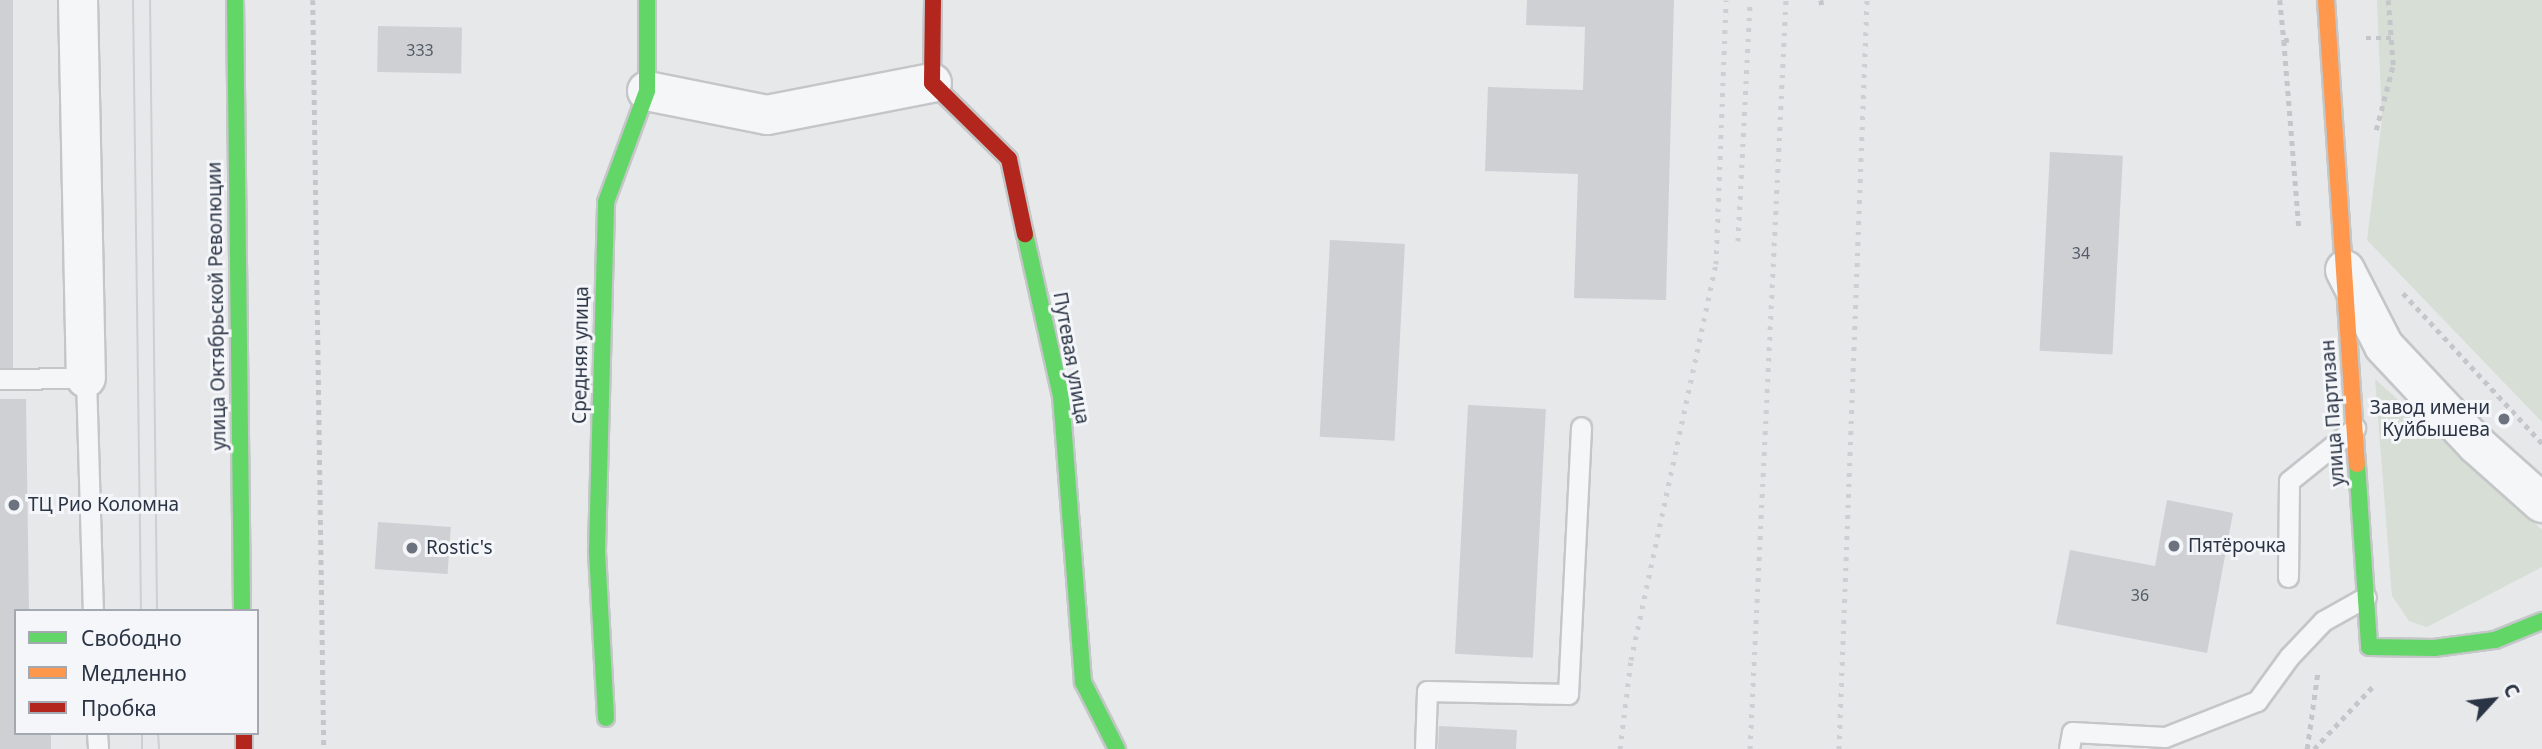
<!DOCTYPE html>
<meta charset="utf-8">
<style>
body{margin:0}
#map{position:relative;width:2542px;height:749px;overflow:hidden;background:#e6e8ea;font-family:"Noto Sans",sans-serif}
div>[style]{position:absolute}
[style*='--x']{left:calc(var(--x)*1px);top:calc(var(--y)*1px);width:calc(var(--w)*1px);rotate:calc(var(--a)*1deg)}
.green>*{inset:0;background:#d6ded6}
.building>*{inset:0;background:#ced0d3;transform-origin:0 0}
.path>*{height:4.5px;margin-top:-2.25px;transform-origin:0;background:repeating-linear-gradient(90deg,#c5c6ca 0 5px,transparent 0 10px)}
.roads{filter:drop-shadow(2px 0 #c4c6c8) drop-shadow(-2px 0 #c4c6c8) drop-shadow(0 2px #c4c6c8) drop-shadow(0 -2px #c4c6c8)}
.lane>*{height:19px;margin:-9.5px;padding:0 9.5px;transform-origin:9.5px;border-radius:9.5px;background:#f5f6f7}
.street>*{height:38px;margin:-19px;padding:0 19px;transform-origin:19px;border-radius:19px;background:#f5f6f7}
.fast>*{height:16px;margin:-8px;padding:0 8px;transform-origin:8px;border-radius:8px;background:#63d668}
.slow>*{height:16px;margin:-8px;padding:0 8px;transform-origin:8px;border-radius:8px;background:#ff974d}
.jam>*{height:16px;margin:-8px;padding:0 8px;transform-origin:8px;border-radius:8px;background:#b3261e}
.tram>*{height:2px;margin:-1px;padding:0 1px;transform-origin:1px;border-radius:1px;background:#cecfd2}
.rail>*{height:5px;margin-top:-2.5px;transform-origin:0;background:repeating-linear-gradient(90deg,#cecfd2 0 3.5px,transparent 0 10.5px)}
.dots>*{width:19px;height:19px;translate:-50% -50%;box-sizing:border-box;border:4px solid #f4f6f9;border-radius:50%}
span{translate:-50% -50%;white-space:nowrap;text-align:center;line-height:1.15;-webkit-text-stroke:6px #f4f6f9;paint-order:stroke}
.number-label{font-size:16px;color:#545c69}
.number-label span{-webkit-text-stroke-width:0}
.street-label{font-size:19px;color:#2b3445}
.poi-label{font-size:19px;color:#2b3445}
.right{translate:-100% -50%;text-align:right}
.left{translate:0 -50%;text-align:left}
.legend{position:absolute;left:14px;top:609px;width:245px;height:126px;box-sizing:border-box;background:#f4f6f9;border:2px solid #a4a8b1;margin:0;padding:9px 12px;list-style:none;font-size:21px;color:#2b3445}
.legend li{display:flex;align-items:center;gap:14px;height:35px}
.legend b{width:35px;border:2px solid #a4a8b1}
.north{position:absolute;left:2458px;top:665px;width:70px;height:70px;-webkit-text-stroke:5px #f4f6f9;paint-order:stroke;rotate:63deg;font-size:19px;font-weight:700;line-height:28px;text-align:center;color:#2b3445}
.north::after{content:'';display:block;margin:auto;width:24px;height:32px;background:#2b3445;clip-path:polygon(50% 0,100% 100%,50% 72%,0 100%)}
</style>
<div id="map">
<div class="green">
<div style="clip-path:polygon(2377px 0,2542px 0,2542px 422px,2367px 240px,2382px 120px)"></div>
<div style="clip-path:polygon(2375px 379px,2542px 530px,2542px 567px,2427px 627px,2409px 621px,2392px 596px)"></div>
</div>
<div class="building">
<div style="left:0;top:0;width:13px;height:372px"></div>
<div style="clip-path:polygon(1527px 0,1674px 0,1666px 300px,1574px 298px,1578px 174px,1485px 171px,1488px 87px,1583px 90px,1585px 27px,1526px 25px)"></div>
<div style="left:378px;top:26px;width:84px;height:46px;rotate:1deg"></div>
<div style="left:2050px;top:152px;width:73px;height:199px;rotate:3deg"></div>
<div style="left:1330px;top:240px;width:75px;height:197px;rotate:3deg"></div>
<div style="clip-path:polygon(0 399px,26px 399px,29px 611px,16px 611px,16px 733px,51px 733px,51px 749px,0 749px)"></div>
<div style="left:1468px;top:405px;width:78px;height:249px;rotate:3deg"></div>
<div style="clip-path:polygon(2167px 500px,2233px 513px,2207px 653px,2056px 624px,2070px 550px,2155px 566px)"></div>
<div style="left:378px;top:522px;width:73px;height:47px;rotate:4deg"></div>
<div style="clip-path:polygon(1439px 726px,1517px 730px,1516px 749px,1438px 749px)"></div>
</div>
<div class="path">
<div style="--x:313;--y:0;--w:749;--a:89.16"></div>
<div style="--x:1821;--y:0;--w:5;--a:79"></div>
<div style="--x:2280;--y:0;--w:41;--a:84.4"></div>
<div style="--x:2366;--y:38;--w:25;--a:0"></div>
<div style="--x:2289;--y:40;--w:5;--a:169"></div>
<div style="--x:2284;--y:41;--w:186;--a:85.4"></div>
<div style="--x:2376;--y:130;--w:67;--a:-75.3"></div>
<div style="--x:2393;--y:65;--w:65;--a:-94.4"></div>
<div style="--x:2403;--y:293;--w:205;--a:47.2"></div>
<div style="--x:2307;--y:749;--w:80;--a:-82.1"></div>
<div style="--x:2314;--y:749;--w:88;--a:-46.8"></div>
</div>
<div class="roads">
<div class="lane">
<div style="--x:0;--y:379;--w:86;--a:-0.7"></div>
<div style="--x:86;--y:378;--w:233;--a:88.3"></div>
<div style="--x:2288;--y:577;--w:96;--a:-89.4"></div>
<div style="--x:2289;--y:481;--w:85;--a:-38.8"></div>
<div style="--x:97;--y:733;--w:16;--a:86"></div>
<div style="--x:1425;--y:749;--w:58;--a:-88"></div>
<div style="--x:1427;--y:691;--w:141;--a:1.2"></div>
<div style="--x:1568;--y:694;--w:267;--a:-87.2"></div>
<div style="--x:2069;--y:749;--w:17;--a:-80"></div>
<div style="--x:2072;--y:732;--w:93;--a:3.1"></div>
<div style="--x:2165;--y:737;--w:99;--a:-21.4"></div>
<div style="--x:2257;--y:701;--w:54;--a:-54"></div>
<div style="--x:2289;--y:657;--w:50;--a:-46.6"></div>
<div style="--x:2323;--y:621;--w:49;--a:-29.2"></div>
</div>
<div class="street">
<div style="--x:78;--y:0;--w:378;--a:88.8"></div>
<div style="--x:647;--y:91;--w:122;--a:11.3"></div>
<div style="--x:767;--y:115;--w:168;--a:-11"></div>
<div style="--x:2345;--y:270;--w:85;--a:62.8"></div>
<div style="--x:2384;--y:346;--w:136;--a:46.8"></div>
<div style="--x:2477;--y:445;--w:87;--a:41.7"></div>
</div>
<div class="fast">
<div style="--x:235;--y:0;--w:611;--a:89.34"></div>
<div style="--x:1025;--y:234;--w:166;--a:77.5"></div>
<div style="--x:1061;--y:396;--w:287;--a:85.6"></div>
<div style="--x:1083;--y:682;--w:75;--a:63.1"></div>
<div style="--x:2357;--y:464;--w:183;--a:86.2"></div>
<div style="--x:2369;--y:647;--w:65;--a:0.9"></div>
<div style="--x:2434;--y:648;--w:62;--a:-7.5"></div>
<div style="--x:2495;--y:640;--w:51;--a:-22"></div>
<div style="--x:606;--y:718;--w:168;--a:-93.1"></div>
<div style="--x:597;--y:550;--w:348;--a:-88.5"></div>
<div style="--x:606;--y:202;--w:118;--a:-69.7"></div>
<div style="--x:647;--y:91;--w:91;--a:-90"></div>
</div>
<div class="slow">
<div style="--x:2326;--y:0;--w:465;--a:86.2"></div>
</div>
<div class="jam">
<div style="--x:933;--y:0;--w:83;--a:90.7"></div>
<div style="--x:932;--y:83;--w:108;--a:44.6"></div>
<div style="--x:1009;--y:159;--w:77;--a:78"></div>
<div style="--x:244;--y:733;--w:16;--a:90"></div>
</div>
</div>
<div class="tram">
<div style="--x:133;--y:0;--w:611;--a:89.25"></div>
<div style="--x:150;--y:0;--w:611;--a:89.34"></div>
<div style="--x:142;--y:733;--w:16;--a:90"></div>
<div style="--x:158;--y:733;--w:16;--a:86"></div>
</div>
<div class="rail">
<div style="--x:1738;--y:241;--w:241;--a:-87.1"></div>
<div style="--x:1620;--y:749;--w:90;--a:-83"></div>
<div style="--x:1631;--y:660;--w:405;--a:-77.9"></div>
<div style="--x:1716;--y:264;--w:264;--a:-87.8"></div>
<div style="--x:1750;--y:749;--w:750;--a:-87.25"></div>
<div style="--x:1839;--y:749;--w:750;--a:-87.86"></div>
</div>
<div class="dots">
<div style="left:2504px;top:419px;background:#6c737f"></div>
<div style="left:14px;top:505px;background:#6c737f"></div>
<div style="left:2174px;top:546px;background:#6c737f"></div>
<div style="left:412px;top:548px;background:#6c737f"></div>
</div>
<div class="number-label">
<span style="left:420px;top:50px">333</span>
<span style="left:2081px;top:253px">34</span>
<span style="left:2140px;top:595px">36</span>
</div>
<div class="street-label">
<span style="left:217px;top:306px;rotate:-91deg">улица Октябрьской Революции</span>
<span style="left:581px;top:355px;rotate:-89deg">Средняя улица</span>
<span style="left:1071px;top:358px;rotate:80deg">Путевая улица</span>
<span style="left:2333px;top:413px;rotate:-94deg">улица Партизан</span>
</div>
<div class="poi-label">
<span class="right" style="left:2490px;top:419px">Завод имени<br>Куйбышева</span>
<span class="left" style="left:28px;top:505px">ТЦ Рио Коломна</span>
<span class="left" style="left:2188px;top:546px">Пятёрочка</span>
<span class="left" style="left:426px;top:548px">Rostic's</span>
</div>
<ul class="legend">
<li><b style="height:9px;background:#63d668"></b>Свободно</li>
<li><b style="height:9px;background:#ff974d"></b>Медленно</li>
<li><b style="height:9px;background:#b3261e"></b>Пробка</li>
</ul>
<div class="north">С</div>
</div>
